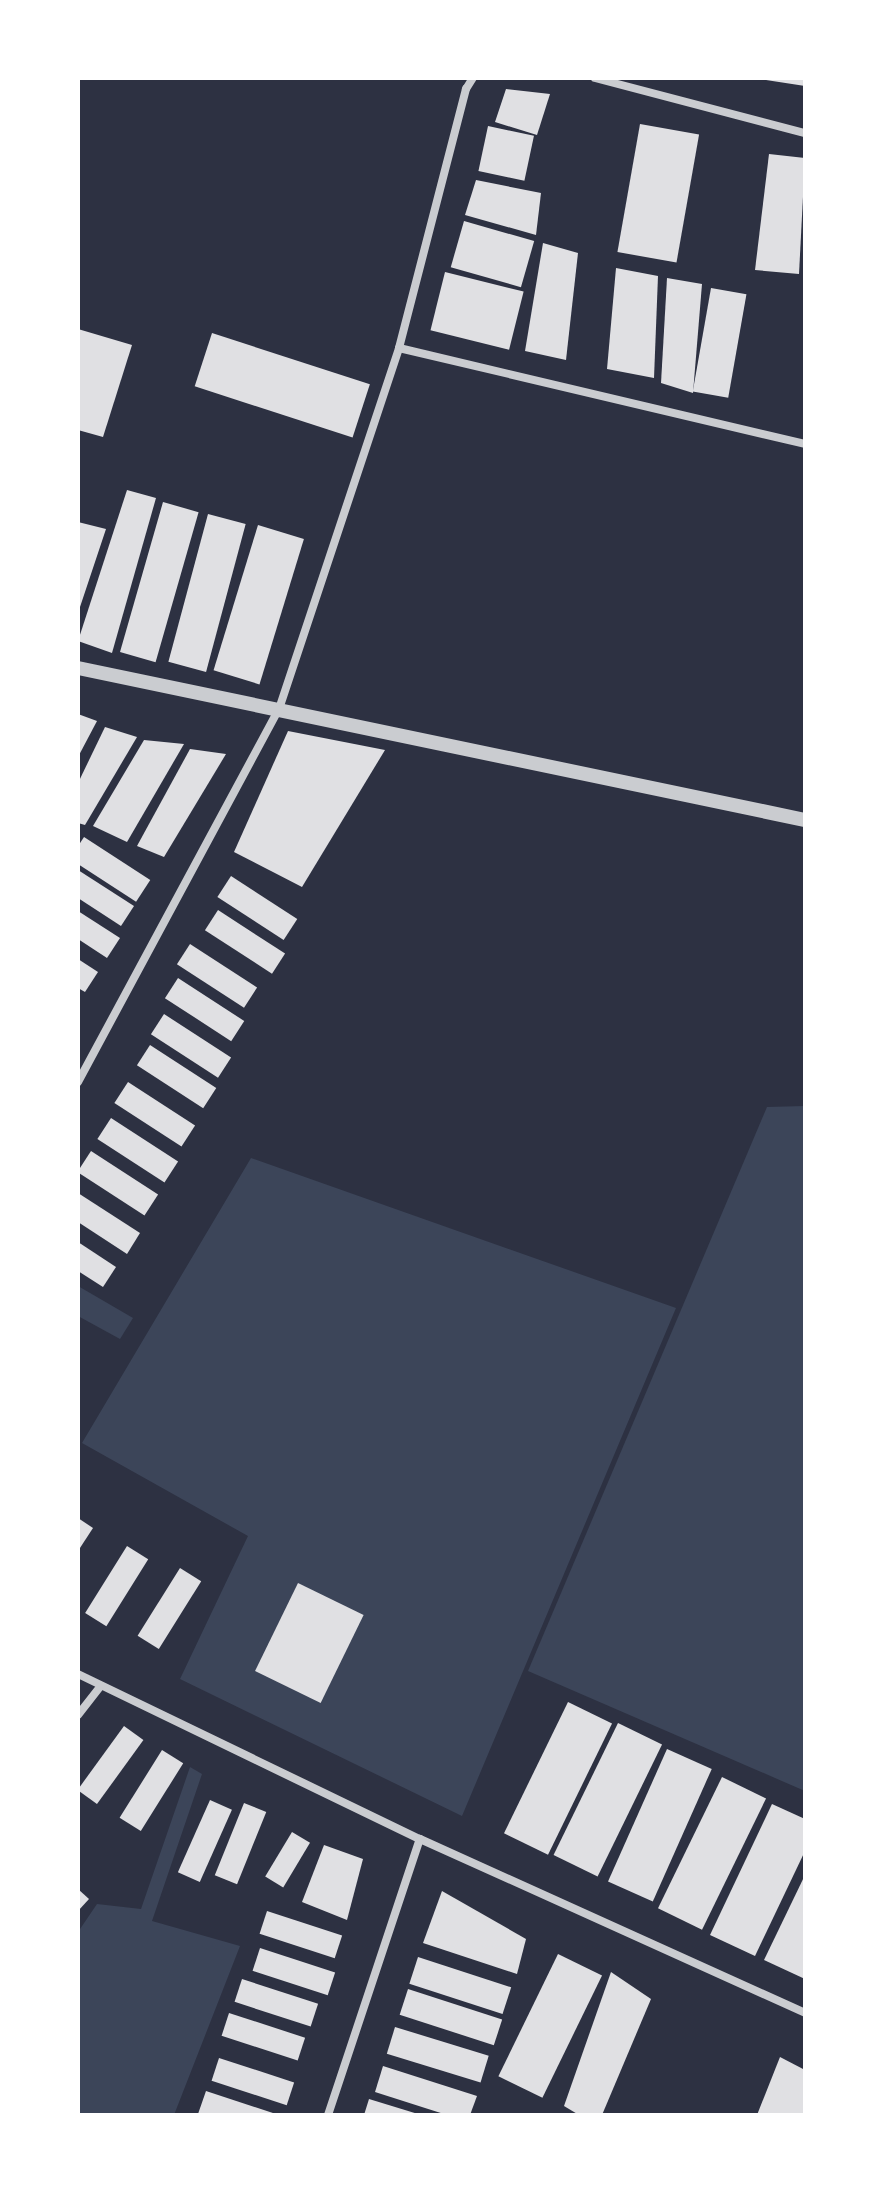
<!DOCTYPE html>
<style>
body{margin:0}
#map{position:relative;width:883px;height:2193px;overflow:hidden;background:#2d3142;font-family:"PT Serif",serif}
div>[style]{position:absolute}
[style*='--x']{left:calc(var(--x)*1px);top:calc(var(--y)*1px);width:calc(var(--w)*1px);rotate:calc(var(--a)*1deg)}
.green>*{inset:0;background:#3c4559}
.building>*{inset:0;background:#e0e0e3;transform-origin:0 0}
.minor>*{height:8px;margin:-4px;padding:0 4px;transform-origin:4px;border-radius:4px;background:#caccd0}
.tertiary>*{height:14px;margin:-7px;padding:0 7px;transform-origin:7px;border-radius:7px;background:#caccd0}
span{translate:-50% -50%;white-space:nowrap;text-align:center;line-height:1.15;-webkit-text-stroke:8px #fff;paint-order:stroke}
.frame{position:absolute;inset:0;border:80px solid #fff;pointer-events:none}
</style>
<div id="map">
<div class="green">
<div style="clip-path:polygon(805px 1106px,805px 1791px,528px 1671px,767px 1107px)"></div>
<div style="clip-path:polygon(251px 1158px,676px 1308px,462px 1816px,180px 1679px,248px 1536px,82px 1443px)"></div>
<div style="clip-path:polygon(78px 1286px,133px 1318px,120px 1339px,78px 1316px)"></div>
<div style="clip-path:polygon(190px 1767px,202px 1774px,152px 1921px,240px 1946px,174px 2115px,78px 2115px,78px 1932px,97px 1904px,141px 1909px)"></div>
</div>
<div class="building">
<div style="clip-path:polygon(766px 78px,805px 78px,805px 86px,766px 80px)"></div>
<div style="clip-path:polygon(506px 89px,550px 94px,537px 135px,495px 122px)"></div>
<div style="left:640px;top:124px;width:60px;height:130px;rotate:10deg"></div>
<div style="left:488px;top:126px;width:47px;height:46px;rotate:12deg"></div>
<div style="clip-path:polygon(769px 154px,805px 158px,799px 274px,755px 270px)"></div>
<div style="clip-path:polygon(476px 180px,541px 193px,536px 235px,465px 215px)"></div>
<div style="left:464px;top:221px;width:73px;height:48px;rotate:16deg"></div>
<div style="clip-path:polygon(543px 243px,578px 253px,566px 360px,525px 351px)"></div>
<div style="clip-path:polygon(616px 268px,658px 276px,654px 378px,607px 369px)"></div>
<div style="left:445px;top:272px;width:81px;height:60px;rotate:14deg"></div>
<div style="clip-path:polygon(667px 278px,702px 284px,693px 393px,661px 383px)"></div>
<div style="left:711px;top:288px;width:36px;height:105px;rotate:10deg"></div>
<div style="clip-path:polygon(78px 329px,132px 345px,103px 437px,78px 430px)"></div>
<div style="left:212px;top:333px;width:166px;height:56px;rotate:18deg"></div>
<div style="clip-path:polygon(127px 490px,156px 498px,112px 653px,78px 641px)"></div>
<div style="left:163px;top:502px;width:37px;height:156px;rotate:16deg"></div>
<div style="left:208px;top:514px;width:39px;height:153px;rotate:15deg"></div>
<div style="clip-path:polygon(78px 522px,106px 529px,79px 610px,78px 610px)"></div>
<div style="left:258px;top:525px;width:48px;height:152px;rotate:17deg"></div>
<div style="clip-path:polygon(78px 714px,97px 721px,78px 757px)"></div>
<div style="clip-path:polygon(105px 727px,137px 737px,85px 825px,78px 823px,78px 783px)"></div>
<div style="clip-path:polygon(288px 731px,385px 750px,302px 887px,234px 852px)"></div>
<div style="clip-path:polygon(144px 740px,184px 744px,127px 842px,93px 826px)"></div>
<div style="clip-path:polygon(190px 749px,226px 754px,164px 857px,137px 846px)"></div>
<div style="left:84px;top:837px;width:79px;height:26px;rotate:33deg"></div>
<div style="clip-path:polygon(78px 870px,134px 906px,121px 926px,78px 898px)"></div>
<div style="left:231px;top:876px;width:79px;height:25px;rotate:33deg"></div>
<div style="left:218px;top:910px;width:80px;height:24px;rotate:33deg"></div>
<div style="clip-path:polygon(78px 911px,120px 938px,107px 958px,78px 939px)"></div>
<div style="left:190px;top:944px;width:80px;height:24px;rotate:33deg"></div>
<div style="clip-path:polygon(78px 959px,98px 972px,85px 992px,78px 988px)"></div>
<div style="left:178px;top:978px;width:79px;height:24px;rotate:33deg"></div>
<div style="left:164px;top:1014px;width:80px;height:24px;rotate:33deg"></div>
<div style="left:150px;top:1045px;width:79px;height:24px;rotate:33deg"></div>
<div style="left:128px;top:1082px;width:80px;height:25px;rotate:33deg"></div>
<div style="left:111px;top:1118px;width:80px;height:25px;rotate:33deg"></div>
<div style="left:91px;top:1151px;width:80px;height:25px;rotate:33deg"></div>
<div style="clip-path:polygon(78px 1193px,140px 1233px,127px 1254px,78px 1222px)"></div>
<div style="clip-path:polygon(78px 1242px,116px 1267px,103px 1287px,78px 1271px)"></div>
<div style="clip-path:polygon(78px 1518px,93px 1528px,78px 1551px)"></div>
<div style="left:127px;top:1546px;width:25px;height:79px;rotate:32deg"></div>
<div style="left:180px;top:1568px;width:25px;height:80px;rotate:32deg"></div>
<div style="left:298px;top:1583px;width:73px;height:98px;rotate:26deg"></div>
<div style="left:568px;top:1702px;width:49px;height:146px;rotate:26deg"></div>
<div style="left:618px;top:1723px;width:49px;height:147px;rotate:26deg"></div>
<div style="left:124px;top:1726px;width:24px;height:79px;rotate:36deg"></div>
<div style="left:667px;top:1749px;width:49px;height:145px;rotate:24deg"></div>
<div style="left:162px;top:1750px;width:25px;height:80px;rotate:32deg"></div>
<div style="left:722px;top:1777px;width:49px;height:146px;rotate:26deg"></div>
<div style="left:210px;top:1800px;width:24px;height:79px;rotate:24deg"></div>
<div style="left:244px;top:1803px;width:24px;height:78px;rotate:22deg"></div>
<div style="clip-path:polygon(772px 1804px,805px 1819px,805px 1851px,755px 1956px,710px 1935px)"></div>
<div style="left:292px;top:1832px;width:21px;height:52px;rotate:31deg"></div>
<div style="clip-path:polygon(324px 1845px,363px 1859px,347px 1920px,302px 1902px)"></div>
<div style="clip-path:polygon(805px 1875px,805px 1979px,764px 1960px)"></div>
<div style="clip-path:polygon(78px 1889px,89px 1899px,78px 1911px)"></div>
<div style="clip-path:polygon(442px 1891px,526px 1939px,517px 1974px,423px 1943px)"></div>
<div style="left:267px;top:1911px;width:79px;height:24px;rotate:18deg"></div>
<div style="left:260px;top:1948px;width:79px;height:24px;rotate:18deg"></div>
<div style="left:558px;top:1954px;width:49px;height:136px;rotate:26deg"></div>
<div style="left:418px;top:1957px;width:98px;height:28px;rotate:18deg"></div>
<div style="clip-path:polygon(611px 1972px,651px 1999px,602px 2115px,579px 2115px,564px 2106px)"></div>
<div style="left:242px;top:1979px;width:80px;height:24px;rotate:18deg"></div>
<div style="left:408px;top:1989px;width:99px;height:27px;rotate:18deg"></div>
<div style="left:229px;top:2013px;width:80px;height:24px;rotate:18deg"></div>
<div style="left:395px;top:2027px;width:98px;height:28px;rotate:17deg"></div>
<div style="clip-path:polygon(780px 2057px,805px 2070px,805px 2115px,757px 2115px)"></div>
<div style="left:219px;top:2058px;width:79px;height:24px;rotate:18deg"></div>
<div style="clip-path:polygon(383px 2066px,477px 2096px,470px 2115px,447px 2115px,375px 2092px)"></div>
<div style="clip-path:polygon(206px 2091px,276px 2114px,276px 2115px,198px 2114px)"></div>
<div style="clip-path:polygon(369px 2099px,418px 2114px,418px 2115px,364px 2115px)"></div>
</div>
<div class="minor">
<div style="--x:595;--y:78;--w:217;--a:14.7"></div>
<div style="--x:399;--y:348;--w:417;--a:13.3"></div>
<div style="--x:78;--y:1082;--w:424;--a:-61.7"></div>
<div style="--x:279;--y:709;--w:380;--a:-71.6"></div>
<div style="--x:399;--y:348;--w:268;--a:-75.5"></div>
<div style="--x:466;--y:89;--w:13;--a:-58"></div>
<div style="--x:78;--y:1674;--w:380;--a:25.8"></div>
<div style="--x:420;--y:1839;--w:422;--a:24.3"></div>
<div style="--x:78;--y:1715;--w:37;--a:-52"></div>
<div style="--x:328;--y:2115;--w:291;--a:-71.6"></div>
</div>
<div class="tertiary">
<div style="--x:78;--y:668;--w:743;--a:11.81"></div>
</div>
<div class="frame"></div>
</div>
